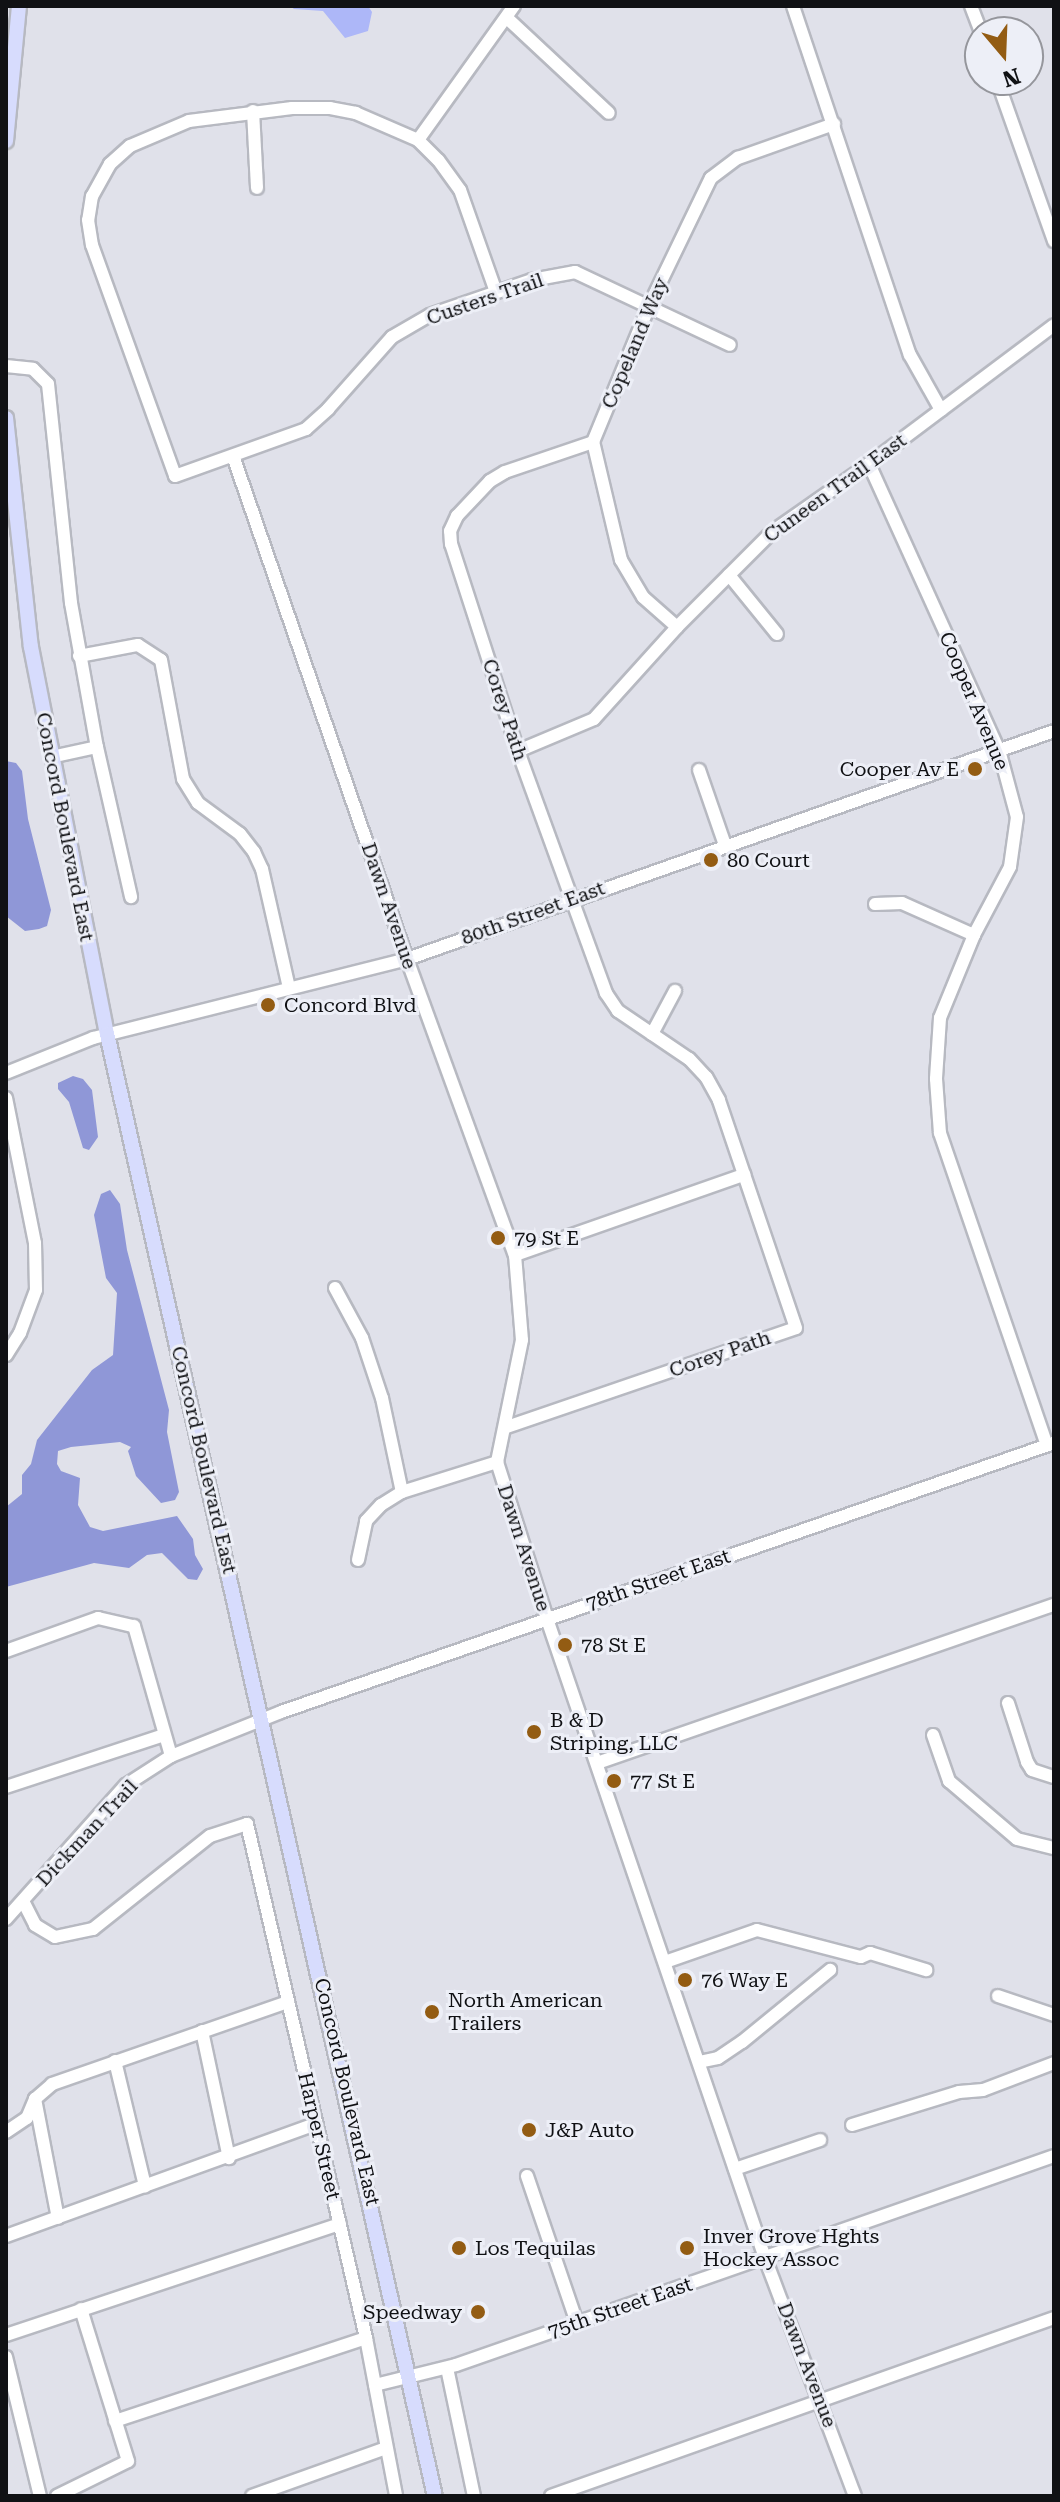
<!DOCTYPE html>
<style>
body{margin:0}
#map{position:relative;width:1060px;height:2502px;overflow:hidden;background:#e0e1ea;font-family:"Roboto Serif",serif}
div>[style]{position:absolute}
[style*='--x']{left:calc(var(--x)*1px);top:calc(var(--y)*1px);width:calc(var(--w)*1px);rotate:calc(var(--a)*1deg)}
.forest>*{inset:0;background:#8f97d7}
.water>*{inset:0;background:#adb7f8}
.roads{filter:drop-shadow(2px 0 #b7b9c1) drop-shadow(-2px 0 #b7b9c1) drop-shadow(0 2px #b7b9c1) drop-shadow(0 -2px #b7b9c1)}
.minor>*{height:12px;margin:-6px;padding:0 6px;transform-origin:6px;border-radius:6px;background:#fff}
.major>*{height:14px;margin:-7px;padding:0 7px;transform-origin:7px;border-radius:7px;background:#d7dcfd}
.dots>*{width:22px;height:22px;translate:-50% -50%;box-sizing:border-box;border:4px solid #edeff7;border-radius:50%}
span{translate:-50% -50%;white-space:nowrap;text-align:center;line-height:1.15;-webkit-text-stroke:6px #edeff7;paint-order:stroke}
.street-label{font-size:20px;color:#101114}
.poi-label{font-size:20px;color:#101114}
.right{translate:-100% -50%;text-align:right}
.left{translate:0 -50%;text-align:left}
.frame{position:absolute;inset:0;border:8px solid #101114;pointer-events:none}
.north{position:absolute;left:964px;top:16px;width:80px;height:80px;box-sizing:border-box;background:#edeff7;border:2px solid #95969c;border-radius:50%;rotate:161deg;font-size:22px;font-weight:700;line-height:32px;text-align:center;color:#101114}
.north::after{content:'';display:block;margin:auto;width:28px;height:36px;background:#935c13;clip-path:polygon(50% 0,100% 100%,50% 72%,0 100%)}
</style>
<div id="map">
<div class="forest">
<div style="clip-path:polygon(6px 761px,16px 763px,22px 771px,28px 819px,51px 910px,47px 926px,39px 929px,25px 931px,6px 916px)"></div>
<div style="clip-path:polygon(73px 1076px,83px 1079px,92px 1090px,98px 1137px,89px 1150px,83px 1148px,69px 1102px,58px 1089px,58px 1083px)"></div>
<div style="clip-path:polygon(110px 1190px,120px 1204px,127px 1250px,169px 1410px,167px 1432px,179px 1492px,175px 1500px,161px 1503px,136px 1476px,128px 1451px,131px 1447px,120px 1442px,71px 1447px,58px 1451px,57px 1464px,61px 1471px,80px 1478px,78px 1505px,90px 1527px,103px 1531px,177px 1516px,193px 1539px,195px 1555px,203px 1569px,197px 1580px,188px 1579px,162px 1553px,147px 1555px,129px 1568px,94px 1563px,6px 1587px,6px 1507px,22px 1494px,22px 1475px,31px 1464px,37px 1440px,92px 1370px,113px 1355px,117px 1293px,106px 1278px,94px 1215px,101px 1194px)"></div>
</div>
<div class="water">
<div style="clip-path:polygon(290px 6px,368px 6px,372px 12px,368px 31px,345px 38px,323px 11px,294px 9px)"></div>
</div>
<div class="roads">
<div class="minor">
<div style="--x:793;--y:6;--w:368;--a:71.5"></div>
<div style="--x:910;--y:355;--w:63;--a:60.6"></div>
<div style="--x:971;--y:6;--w:28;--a:69"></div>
<div style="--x:507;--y:18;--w:139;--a:43"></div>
<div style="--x:997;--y:80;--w:171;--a:70.5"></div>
<div style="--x:253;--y:111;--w:77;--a:87"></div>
<div style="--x:418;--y:140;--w:165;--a:-54.4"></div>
<div style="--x:496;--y:292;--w:108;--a:-109.4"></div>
<div style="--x:460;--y:190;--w:37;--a:-126"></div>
<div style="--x:438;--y:160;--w:28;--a:-135"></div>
<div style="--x:418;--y:140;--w:68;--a:-156.5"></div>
<div style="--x:356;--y:113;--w:26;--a:-169"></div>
<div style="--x:330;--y:108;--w:38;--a:180"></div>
<div style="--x:292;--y:108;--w:104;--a:172.8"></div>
<div style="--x:189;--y:121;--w:64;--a:157"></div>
<div style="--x:130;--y:146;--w:27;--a:138"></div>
<div style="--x:110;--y:164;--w:37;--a:119"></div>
<div style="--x:92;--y:196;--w:24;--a:99"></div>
<div style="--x:88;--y:220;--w:25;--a:81"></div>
<div style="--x:92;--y:245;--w:245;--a:70.2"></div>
<div style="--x:175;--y:476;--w:139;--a:-19.7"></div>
<div style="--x:306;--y:429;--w:30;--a:-42"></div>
<div style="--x:328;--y:409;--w:96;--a:-48.4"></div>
<div style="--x:392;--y:337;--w:44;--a:-30.1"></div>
<div style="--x:430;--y:315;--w:108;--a:-18.9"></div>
<div style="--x:532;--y:280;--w:44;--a:-10.5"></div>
<div style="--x:575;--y:272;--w:171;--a:25.2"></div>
<div style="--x:6;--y:366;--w:27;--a:6"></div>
<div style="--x:33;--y:369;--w:21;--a:45"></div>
<div style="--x:48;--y:384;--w:220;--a:84"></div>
<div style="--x:71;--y:603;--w:146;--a:79.8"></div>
<div style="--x:97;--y:747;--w:154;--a:77.2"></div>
<div style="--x:233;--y:456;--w:532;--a:70.92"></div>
<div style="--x:407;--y:959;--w:315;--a:70"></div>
<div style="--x:515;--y:1255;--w:85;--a:85.3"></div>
<div style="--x:522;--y:1340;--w:125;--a:101.6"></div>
<div style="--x:497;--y:1462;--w:165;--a:72.3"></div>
<div style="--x:547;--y:1619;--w:675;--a:71.16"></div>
<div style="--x:765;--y:2258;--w:254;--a:69.3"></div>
<div style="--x:869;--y:464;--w:314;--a:65.6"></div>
<div style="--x:999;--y:750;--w:69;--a:75"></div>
<div style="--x:1017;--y:817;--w:50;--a:98"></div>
<div style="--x:1010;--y:867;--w:77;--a:117.9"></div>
<div style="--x:974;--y:935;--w:90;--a:112.3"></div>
<div style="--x:940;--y:1018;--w:61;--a:93.8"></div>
<div style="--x:936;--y:1079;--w:54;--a:85.8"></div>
<div style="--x:940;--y:1133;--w:330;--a:71.1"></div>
<div style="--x:729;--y:575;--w:76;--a:50.9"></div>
<div style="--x:677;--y:627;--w:45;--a:-138.6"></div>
<div style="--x:643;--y:597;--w:43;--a:-120.7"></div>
<div style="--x:621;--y:560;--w:121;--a:-103.3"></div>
<div style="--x:593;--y:442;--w:147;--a:-67.6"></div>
<div style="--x:649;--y:306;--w:142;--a:-64.2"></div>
<div style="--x:711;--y:178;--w:34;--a:-37"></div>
<div style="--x:738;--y:158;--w:102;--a:-19.5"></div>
<div style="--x:79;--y:656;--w:60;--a:-10.6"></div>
<div style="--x:138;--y:645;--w:27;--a:33"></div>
<div style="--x:161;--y:660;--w:121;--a:79.5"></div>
<div style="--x:183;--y:779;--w:28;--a:58"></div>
<div style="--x:198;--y:803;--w:52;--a:36.4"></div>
<div style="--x:240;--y:834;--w:23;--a:52"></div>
<div style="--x:254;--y:852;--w:19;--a:65"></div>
<div style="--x:262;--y:869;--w:122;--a:77.2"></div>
<div style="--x:518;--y:751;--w:82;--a:-22.8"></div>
<div style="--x:594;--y:719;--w:124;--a:-47.9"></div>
<div style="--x:677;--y:627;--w:134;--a:-45"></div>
<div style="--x:772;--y:532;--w:118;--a:-35"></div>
<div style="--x:869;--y:464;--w:231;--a:-36.9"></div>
<div style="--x:51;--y:757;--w:47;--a:-12.3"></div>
<div style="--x:699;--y:770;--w:79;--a:70.9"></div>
<div style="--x:875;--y:904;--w:27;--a:-2"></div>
<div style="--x:902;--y:903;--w:79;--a:24"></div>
<div style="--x:652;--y:1034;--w:49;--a:-61.9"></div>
<div style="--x:6;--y:1073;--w:94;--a:-21.9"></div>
<div style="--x:93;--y:1038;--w:324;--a:-14.1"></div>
<div style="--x:407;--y:959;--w:686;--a:-19.41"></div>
<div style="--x:6;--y:1098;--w:148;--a:78.7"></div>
<div style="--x:35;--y:1243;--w:47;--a:88.8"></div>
<div style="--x:36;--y:1290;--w:46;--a:110.4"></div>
<div style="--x:20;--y:1333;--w:26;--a:122"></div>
<div style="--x:515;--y:1255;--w:243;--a:-19.3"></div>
<div style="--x:335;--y:1288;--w:57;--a:61.6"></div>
<div style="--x:362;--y:1338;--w:63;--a:71.6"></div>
<div style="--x:382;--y:1398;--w:96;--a:78"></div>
<div style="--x:507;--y:1427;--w:305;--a:-18.9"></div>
<div style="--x:796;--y:1328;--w:241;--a:-108.7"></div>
<div style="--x:719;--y:1100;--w:26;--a:-119"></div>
<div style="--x:706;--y:1077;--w:25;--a:-133"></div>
<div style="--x:689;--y:1059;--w:86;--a:-145.9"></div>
<div style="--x:618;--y:1011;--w:22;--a:-124"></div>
<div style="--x:606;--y:993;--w:258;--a:-110"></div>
<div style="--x:518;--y:751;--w:218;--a:-107.9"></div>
<div style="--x:451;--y:544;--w:13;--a:-94"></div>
<div style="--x:450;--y:531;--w:17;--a:-65"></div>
<div style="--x:457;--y:516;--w:48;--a:-46.7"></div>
<div style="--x:490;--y:481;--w:17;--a:-31"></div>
<div style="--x:505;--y:472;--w:93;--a:-18.8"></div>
<div style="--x:358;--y:1560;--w:40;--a:-78"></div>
<div style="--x:366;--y:1521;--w:22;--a:-47"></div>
<div style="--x:381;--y:1505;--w:25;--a:-32"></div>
<div style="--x:402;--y:1492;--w:100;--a:-17.5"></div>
<div style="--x:6;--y:1651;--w:98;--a:-19.7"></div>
<div style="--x:98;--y:1618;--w:37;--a:13"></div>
<div style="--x:134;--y:1626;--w:135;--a:74.1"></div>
<div style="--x:1008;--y:1703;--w:62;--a:72.1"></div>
<div style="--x:1027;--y:1762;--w:9;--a:58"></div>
<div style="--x:1032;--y:1770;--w:23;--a:18"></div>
<div style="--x:933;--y:1735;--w:49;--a:70.8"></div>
<div style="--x:949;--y:1781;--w:89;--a:40.5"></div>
<div style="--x:1017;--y:1839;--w:38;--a:14"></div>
<div style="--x:597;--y:1763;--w:484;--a:-19.1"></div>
<div style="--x:6;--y:1787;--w:166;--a:-18.2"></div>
<div style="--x:23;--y:1901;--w:27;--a:63"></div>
<div style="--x:35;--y:1925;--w:23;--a:31"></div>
<div style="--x:55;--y:1937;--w:39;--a:-12"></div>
<div style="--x:93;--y:1929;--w:149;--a:-38.5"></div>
<div style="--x:210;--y:1836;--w:39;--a:-18"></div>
<div style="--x:247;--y:1824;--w:528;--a:76.96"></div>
<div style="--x:366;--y:2338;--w:161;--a:79.2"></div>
<div style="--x:6;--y:1919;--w:180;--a:-48.2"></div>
<div style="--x:126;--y:1785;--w:54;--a:-32.8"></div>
<div style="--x:171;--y:1756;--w:118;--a:-21.8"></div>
<div style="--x:281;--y:1712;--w:818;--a:-19.19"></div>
<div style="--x:665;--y:1962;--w:97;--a:-19.2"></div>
<div style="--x:757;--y:1930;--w:107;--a:14.6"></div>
<div style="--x:861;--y:1957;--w:10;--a:-24"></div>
<div style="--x:870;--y:1953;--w:59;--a:16.9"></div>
<div style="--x:998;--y:1996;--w:59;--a:18.7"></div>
<div style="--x:202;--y:2031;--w:130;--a:78"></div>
<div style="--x:115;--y:2061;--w:129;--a:76.5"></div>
<div style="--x:699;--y:2062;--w:19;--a:-12"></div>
<div style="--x:718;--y:2058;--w:29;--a:-34"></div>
<div style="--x:742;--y:2042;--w:114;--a:-39.3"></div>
<div style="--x:35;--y:2099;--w:121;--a:79.1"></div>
<div style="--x:852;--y:2125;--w:112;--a:-17.1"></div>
<div style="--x:959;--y:2092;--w:24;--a:-5"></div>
<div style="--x:983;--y:2090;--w:76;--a:-20.8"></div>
<div style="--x:6;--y:2132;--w:25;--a:-34"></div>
<div style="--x:27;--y:2118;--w:21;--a:-67"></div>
<div style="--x:35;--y:2099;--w:23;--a:-41"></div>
<div style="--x:52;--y:2084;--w:250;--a:-19.2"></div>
<div style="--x:735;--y:2169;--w:90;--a:-18.8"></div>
<div style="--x:527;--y:2176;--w:155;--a:71.2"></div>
<div style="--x:6;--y:2236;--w:329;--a:-19.9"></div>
<div style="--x:6;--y:2335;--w:352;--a:-18.4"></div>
<div style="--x:6;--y:2357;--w:143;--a:76.3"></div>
<div style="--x:447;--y:2368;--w:131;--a:78.1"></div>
<div style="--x:375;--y:2385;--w:83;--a:-13.9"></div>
<div style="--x:456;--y:2365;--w:633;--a:-19.26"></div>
<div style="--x:115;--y:2421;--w:264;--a:-18.3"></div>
<div style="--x:57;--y:2496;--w:79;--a:-26.2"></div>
<div style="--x:128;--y:2461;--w:159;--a:-107.2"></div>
<div style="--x:252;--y:2496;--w:142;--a:-19.7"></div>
<div style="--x:551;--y:2496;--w:534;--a:-19.49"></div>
</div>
<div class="major">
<div style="--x:6;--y:141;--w:136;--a:-84.5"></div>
<div style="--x:6;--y:418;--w:230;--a:83.8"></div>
<div style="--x:31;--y:647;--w:394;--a:78.9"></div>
<div style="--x:107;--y:1034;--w:1498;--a:77.36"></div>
</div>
</div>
<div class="dots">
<div style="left:975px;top:769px;background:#935c13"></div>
<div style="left:711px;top:860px;background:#935c13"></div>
<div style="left:268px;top:1005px;background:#935c13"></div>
<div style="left:498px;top:1238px;background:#935c13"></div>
<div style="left:565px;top:1645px;background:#935c13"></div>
<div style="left:534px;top:1732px;background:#935c13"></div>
<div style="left:614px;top:1781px;background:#935c13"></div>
<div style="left:685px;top:1980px;background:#935c13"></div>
<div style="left:432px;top:2012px;background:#935c13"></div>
<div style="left:529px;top:2130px;background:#935c13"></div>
<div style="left:459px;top:2248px;background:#935c13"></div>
<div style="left:687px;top:2248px;background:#935c13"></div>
<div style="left:478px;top:2312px;background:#935c13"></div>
</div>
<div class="street-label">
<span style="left:485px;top:299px;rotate:-19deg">Custers Trail</span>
<span style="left:635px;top:343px;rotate:-67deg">Copeland Way</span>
<span style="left:835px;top:488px;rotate:-36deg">Cuneen Trail East</span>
<span style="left:974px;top:701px;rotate:67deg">Cooper Avenue</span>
<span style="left:505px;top:710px;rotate:72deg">Corey Path</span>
<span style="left:65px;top:827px;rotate:79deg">Concord Boulevard East</span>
<span style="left:389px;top:906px;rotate:71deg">Dawn Avenue</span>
<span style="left:533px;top:913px;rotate:-20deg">80th Street East</span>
<span style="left:720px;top:1354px;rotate:-19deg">Corey Path</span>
<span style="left:204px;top:1460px;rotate:77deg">Concord Boulevard East</span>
<span style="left:524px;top:1548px;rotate:72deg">Dawn Avenue</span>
<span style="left:658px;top:1580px;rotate:-19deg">78th Street East</span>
<span style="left:87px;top:1833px;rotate:-47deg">Dickman Trail</span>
<span style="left:347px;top:2092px;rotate:77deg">Concord Boulevard East</span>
<span style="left:319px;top:2136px;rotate:77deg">Harper Street</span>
<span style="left:620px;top:2308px;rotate:-19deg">75th Street East</span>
<span style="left:807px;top:2365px;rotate:69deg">Dawn Avenue</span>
</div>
<div class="poi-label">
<span class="right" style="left:959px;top:769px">Cooper Av E</span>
<span class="left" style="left:727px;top:860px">80 Court</span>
<span class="left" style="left:284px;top:1005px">Concord Blvd</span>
<span class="left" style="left:514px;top:1238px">79 St E</span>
<span class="left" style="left:581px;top:1645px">78 St E</span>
<span class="left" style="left:550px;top:1732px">B &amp; D<br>Striping, LLC</span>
<span class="left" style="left:630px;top:1781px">77 St E</span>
<span class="left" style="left:701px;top:1980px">76 Way E</span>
<span class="left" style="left:448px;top:2012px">North American<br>Trailers</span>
<span class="left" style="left:545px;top:2130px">J&amp;P Auto</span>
<span class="left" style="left:703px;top:2248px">Inver Grove Hghts<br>Hockey Assoc</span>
<span class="left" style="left:475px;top:2248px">Los Tequilas</span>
<span class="right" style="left:462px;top:2312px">Speedway</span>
</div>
<div class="frame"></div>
<div class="north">N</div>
</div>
